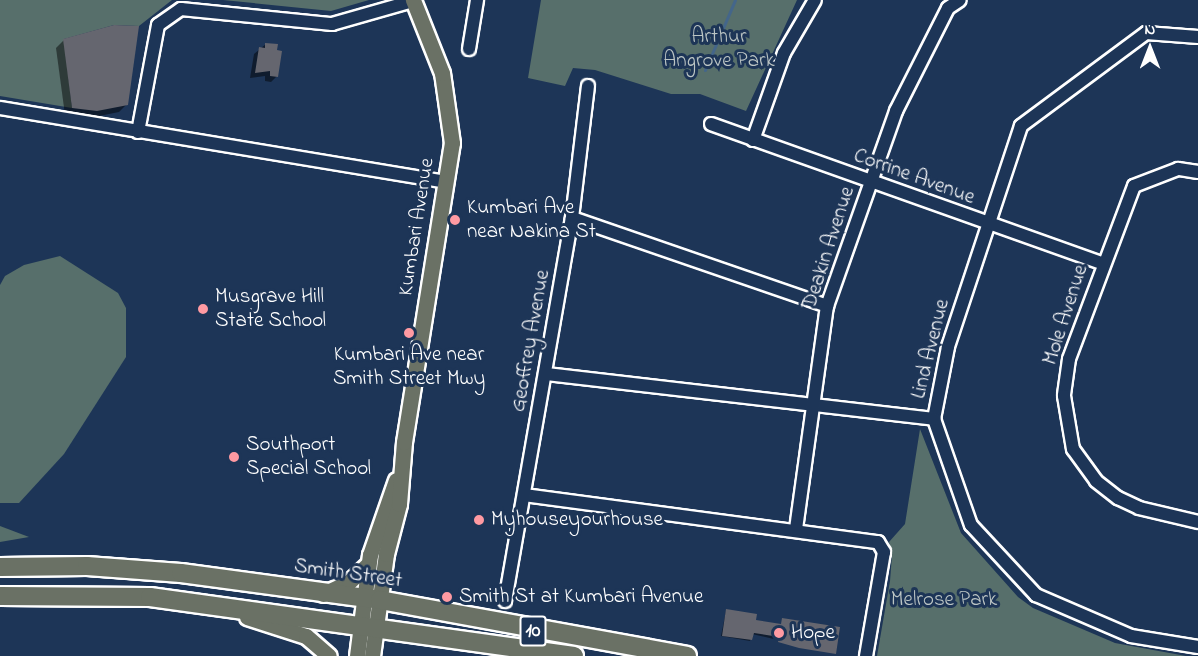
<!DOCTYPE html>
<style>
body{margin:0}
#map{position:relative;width:1198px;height:656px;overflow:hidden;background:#1d3557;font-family:"Indie Flower",sans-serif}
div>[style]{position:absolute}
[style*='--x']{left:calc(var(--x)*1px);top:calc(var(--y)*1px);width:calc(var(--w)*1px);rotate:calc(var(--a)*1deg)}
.green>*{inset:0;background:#576f6b}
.shadow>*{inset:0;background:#0007}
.stream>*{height:3px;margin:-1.5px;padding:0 1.5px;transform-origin:1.5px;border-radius:1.5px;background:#44668a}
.building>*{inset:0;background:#65666f}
.roads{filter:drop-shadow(2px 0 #fff) drop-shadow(-2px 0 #fff) drop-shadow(0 2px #fff) drop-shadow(0 -2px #fff)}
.minor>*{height:12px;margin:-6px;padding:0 6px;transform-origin:6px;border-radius:6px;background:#1d3557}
.major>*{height:15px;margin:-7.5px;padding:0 7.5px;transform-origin:7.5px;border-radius:7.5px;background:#6a7165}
.highway>*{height:18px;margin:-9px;padding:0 9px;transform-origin:9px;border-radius:9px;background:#6a7165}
.dots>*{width:16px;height:16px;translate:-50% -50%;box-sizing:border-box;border:3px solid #1d3557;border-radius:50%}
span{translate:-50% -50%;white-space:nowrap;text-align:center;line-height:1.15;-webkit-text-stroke:6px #1d3557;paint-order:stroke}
.shield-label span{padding:2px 4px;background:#1d3557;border:2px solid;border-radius:4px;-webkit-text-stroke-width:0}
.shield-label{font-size:20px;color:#fff;font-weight:700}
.park-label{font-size:21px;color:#bcc5c4}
.street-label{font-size:21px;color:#fff}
.poi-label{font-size:21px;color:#fff}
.left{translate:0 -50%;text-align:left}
.north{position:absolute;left:1120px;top:18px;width:60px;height:60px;-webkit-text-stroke:4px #1d3557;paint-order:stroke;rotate:0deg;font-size:16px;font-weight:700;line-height:24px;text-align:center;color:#fff}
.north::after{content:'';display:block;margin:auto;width:21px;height:27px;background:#fff;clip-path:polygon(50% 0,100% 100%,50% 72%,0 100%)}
</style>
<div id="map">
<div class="green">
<div style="clip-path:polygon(0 0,172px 0,139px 26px,114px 25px,64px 39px,72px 108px,0 96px)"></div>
<div style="clip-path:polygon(223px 0,369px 0,331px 11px)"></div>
<div style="clip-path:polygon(541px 0,797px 0,746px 111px,700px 94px,671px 94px,595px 70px,573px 68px,565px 86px,528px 78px)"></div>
<div style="clip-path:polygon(60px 256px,118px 293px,126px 308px,126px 357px,64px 454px,19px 503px,0 503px,0 285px,5px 276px,24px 265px)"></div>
<div style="clip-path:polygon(920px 429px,961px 533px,1018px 597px,1033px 608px,1115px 643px,1186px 656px,877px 656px,890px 581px,892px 555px,889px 542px,905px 524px)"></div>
<div style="clip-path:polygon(0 526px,29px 537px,0 542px)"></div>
</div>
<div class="shadow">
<div style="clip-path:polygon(64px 40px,127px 104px,119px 112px,89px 118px,65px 115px,56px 48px)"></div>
<div style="clip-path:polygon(266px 44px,277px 76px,271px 82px,265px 81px,265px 76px,250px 78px,254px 54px)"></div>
<div style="clip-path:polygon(726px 611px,754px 621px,781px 626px,783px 620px,834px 653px,752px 634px,750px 641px,721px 636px)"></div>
</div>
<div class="stream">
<div style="--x:697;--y:64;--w:16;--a:-30"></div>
<div style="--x:705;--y:70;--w:76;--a:-66.8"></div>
</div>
<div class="building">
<div style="clip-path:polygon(114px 25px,139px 26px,128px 105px,97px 111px,72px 108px,63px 39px)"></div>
<div style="clip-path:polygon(265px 43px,278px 44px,277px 50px,282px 51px,278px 77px,270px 76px,270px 71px,255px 73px,259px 47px,265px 48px)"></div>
<div style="clip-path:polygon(726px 609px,757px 614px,756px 620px,781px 624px,782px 618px,840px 627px,836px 654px,799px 648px,778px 642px,779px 637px,754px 633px,752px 640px,722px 636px)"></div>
</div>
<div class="roads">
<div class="minor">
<div style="--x:1198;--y:37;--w:52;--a:-175.6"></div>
<div style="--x:1146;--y:33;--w:156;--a:143.4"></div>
<div style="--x:1021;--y:126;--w:233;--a:108.3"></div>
<div style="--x:948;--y:347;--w:73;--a:101"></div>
<div style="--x:934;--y:419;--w:112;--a:70.8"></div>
<div style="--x:971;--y:525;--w:96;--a:47.1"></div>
<div style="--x:1036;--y:595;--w:103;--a:23.3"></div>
<div style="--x:1131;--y:636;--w:68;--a:9.3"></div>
<div style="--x:469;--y:49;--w:50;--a:-80.7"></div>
<div style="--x:0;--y:108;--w:452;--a:9.4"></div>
<div style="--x:711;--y:124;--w:417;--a:19.6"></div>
<div style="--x:138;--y:132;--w:109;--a:-79.4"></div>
<div style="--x:158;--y:25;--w:28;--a:-35"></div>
<div style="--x:181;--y:9;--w:152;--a:5.7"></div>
<div style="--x:332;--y:24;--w:84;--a:-15.9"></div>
<div style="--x:753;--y:140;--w:92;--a:-70.4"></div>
<div style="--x:784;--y:53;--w:61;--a:-59.7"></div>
<div style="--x:1198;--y:172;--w:20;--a:-171"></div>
<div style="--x:1178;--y:169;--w:47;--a:158.9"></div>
<div style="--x:1134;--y:186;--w:185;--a:110.6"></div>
<div style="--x:1069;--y:359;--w:37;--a:98"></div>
<div style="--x:1064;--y:396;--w:54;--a:80.4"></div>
<div style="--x:1073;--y:449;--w:39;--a:54"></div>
<div style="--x:1096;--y:481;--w:28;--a:38"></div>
<div style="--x:1118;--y:498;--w:23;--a:25"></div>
<div style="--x:1139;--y:508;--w:61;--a:13.3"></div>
<div style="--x:572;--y:218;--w:270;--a:19"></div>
<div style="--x:546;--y:374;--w:391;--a:6.6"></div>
<div style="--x:524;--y:495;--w:357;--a:7.6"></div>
<div style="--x:878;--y:542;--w:12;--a:59"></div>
<div style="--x:884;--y:552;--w:106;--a:99.8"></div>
<div style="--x:796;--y:529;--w:225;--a:-82.1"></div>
<div style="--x:827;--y:306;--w:207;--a:-70.5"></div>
<div style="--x:896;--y:111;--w:115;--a:-63.2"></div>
<div style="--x:948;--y:8;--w:14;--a:-34"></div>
<div style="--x:505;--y:601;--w:389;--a:-80.1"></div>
<div style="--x:572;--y:218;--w:133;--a:-83.1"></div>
</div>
<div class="major">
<div style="--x:323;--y:594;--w:29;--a:-25"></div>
<div style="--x:349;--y:582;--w:26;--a:-43"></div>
<div style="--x:247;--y:617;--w:62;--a:17.9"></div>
<div style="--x:306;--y:636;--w:30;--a:41"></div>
<div style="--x:357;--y:656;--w:102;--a:-82.7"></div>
<div style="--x:370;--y:555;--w:79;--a:-70.9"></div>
<div style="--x:372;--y:656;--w:103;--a:-82.2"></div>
<div style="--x:386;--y:554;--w:52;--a:-75.4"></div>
<div style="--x:399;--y:504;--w:62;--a:-85.4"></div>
<div style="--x:404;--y:442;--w:303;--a:-80.9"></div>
<div style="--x:452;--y:143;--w:71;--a:-98.1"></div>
<div style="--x:442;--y:73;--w:79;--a:-111.7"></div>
</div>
<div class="highway">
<div style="--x:0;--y:567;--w:87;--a:-0.7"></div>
<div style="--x:87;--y:566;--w:94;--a:4.3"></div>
<div style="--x:181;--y:573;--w:201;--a:7.7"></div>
<div style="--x:380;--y:600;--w:312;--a:10.3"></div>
<div style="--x:0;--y:596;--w:150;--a:0.4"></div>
<div style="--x:150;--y:597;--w:428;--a:7.9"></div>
</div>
</div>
<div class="dots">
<div style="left:455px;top:220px;background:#ff9aa2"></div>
<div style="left:203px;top:309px;background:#ff9aa2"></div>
<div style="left:409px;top:333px;background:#ff9aa2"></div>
<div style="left:234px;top:457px;background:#ff9aa2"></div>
<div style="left:479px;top:520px;background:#ff9aa2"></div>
<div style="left:447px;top:597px;background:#ff9aa2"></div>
<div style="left:779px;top:633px;background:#ff9aa2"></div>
</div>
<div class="shield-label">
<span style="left:533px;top:631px">10</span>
</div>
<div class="park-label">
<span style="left:719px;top:49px">Arthur<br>Angrove Park</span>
<span style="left:944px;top:600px">Melrose Park</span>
</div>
<div class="street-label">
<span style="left:914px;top:177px;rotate:20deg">Corrine Avenue</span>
<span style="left:417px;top:227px;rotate:-81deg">Kumbari Avenue</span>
<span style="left:829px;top:248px;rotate:-72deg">Deakin Avenue</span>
<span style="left:1066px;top:315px;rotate:-72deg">Mole Avenue</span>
<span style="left:531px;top:341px;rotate:-80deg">Geoffrey Avenue</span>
<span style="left:931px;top:349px;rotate:-76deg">Lind Avenue</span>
<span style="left:348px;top:574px;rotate:8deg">Smith Street</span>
</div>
<div class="poi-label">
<span class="left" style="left:467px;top:220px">Kumbari Ave<br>near Nakina St</span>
<span class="left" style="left:215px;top:309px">Musgrave Hill<br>State School</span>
<span style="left:409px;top:367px">Kumbari Ave near<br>Smith Street Mwy</span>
<span class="left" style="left:246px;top:457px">Southport<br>Special School</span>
<span class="left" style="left:491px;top:520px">Myhouseyourhouse</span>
<span class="left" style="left:459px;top:597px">Smith St at Kumbari Avenue</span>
<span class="left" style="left:791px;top:633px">Hope</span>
</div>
<div class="north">N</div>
</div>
